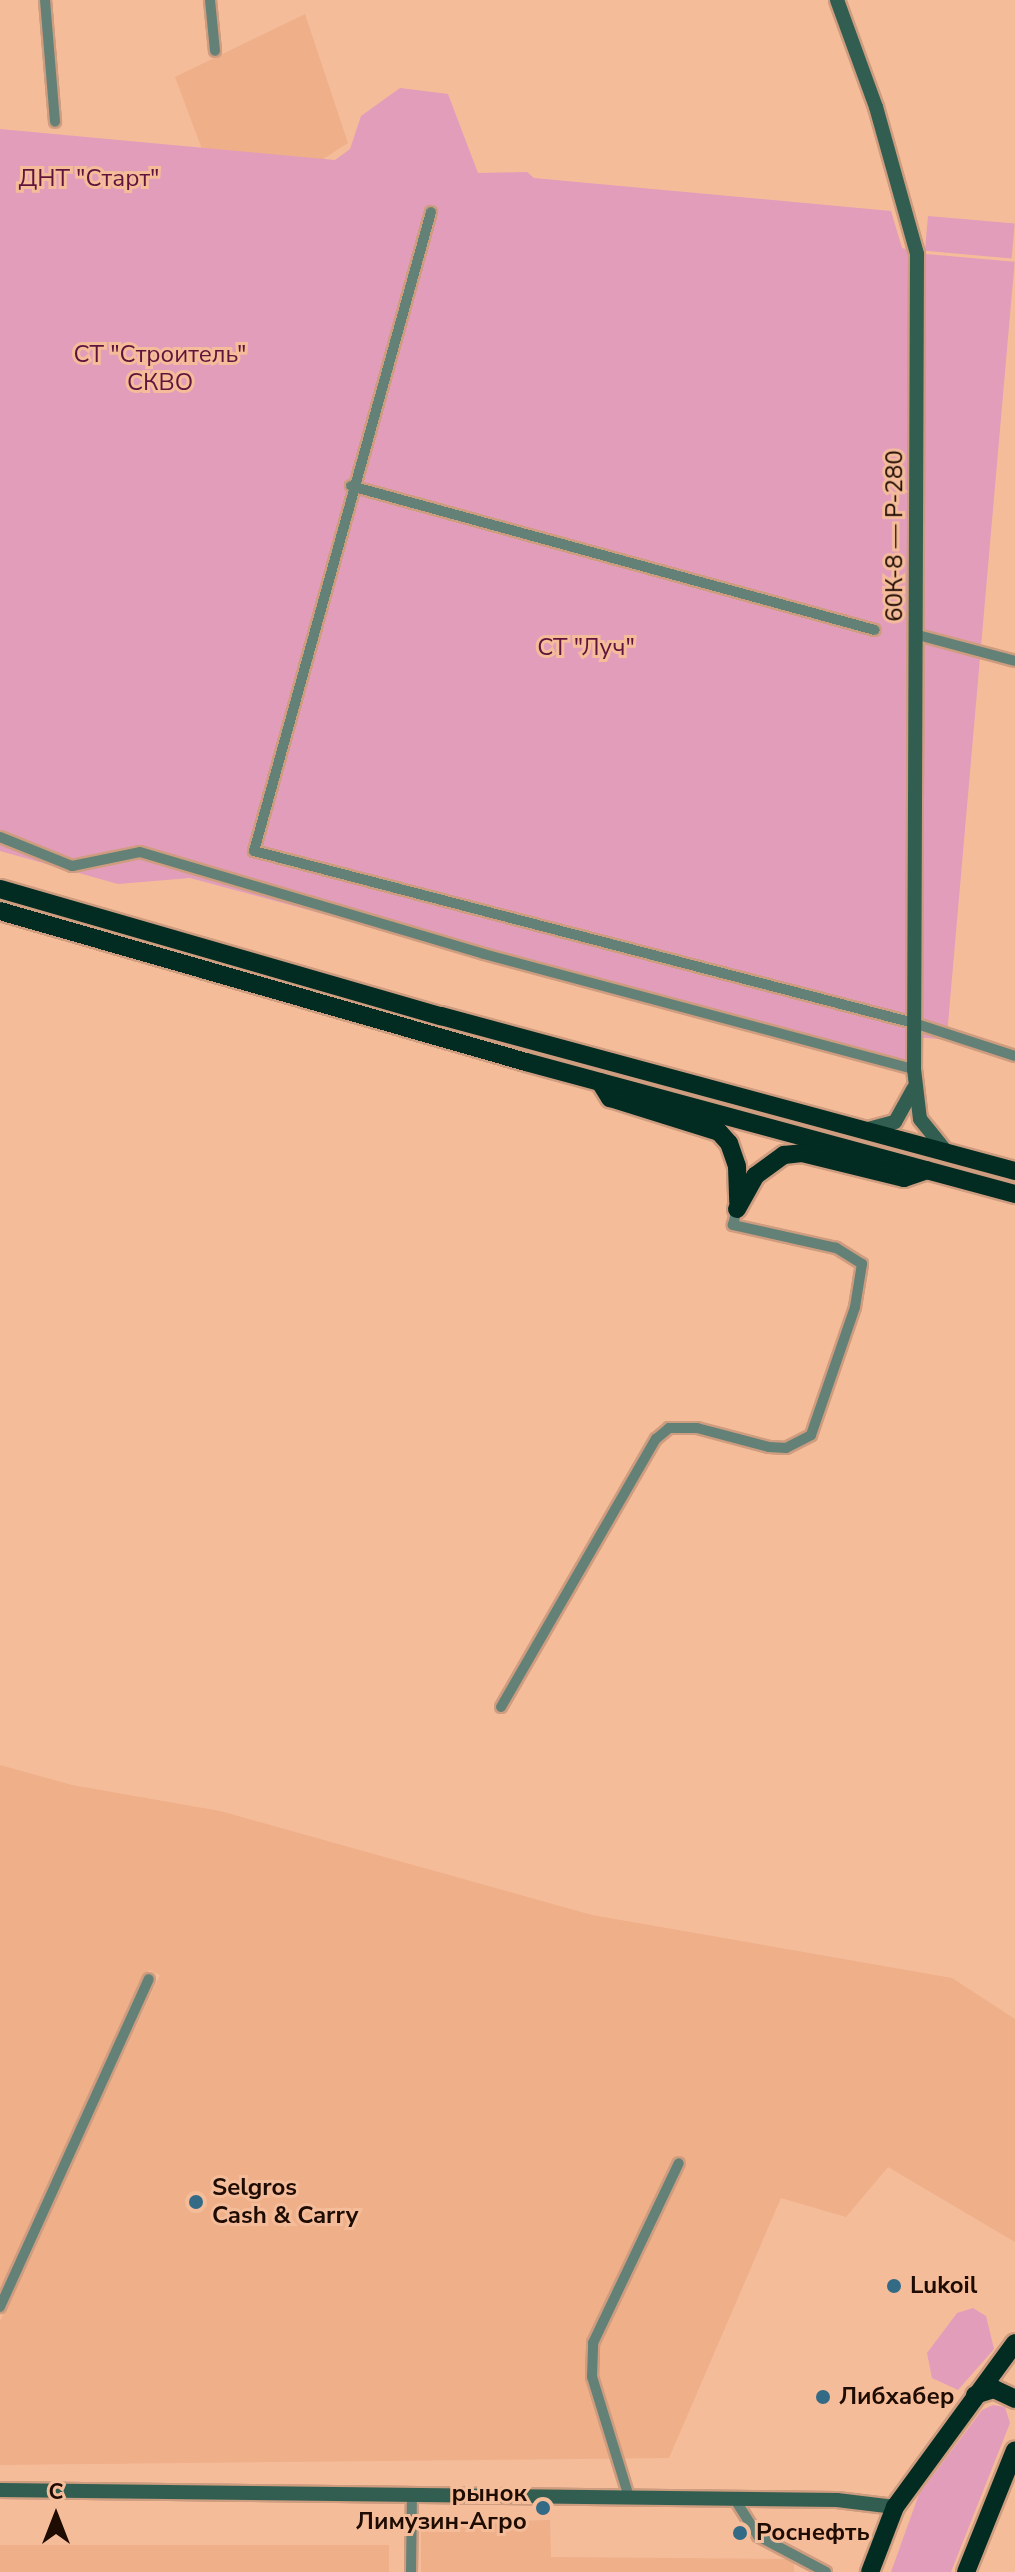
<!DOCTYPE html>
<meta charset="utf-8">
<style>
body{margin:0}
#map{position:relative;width:1015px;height:2572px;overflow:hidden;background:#f5bc9a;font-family:"Nunito Sans",sans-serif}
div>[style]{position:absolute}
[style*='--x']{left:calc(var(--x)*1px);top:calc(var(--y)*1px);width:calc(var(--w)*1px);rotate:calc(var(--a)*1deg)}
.built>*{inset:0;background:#eeaf89;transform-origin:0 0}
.green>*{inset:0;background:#e29dbb;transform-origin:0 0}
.roads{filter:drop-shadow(2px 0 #ce9c7f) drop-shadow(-2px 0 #ce9c7f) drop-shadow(0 2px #ce9c7f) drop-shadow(0 -2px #ce9c7f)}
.street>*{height:10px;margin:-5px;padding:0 5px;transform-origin:5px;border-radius:5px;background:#648177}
.secondary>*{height:14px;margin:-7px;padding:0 7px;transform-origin:7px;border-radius:7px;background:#315e50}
.highway>*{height:18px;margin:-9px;padding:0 9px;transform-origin:9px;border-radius:9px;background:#022b21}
.dots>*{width:22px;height:22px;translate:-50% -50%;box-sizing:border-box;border:4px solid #f5bc9a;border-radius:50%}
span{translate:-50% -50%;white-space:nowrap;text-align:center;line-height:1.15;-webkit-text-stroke:6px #f5bc9a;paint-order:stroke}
.park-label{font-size:24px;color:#5f133d}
.street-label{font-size:24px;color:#1e0b02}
.poi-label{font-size:24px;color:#1e0b02;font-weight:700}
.left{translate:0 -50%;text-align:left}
.right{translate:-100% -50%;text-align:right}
.north{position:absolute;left:16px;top:2476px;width:80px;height:80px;-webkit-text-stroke:6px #f5bc9a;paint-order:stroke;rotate:0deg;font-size:22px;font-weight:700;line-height:32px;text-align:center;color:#1e0b02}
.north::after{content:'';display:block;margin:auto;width:28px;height:36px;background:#1e0b02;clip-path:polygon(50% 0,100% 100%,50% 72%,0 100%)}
</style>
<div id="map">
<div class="built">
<div style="clip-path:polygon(305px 14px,348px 143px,309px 168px,209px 168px,175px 77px)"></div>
<div style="clip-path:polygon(0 1765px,72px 1785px,220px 1811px,592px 1915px,952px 1978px,1015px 2019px,1015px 2242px,888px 2167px,846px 2217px,781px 2198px,669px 2458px,0 2465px,0 2321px,160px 1975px,149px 1970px,0 2296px)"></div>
<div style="clip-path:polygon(550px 2520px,551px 2557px,794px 2559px,794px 2572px,421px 2572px,421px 2524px)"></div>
<div style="left:0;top:2545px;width:389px;height:27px"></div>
</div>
<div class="green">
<div style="clip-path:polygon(400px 88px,448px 94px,478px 173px,527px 172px,534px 178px,891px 211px,902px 248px,910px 250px,908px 1072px,190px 878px,118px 884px,0 851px,0 129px,335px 160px,350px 149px,361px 116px)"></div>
<div style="left:928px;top:216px;width:87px;height:35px;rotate:5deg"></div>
<div style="left:926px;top:254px;width:89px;height:781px;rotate:5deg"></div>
<div style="clip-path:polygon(973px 2308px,986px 2316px,994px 2349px,958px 2390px,932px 2378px,927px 2353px,957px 2313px)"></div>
<div style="clip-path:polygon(993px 2405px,1005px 2407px,1010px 2423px,951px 2572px,891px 2572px,919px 2494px,982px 2410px)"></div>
</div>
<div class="roads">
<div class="street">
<div style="--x:45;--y:0;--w:122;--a:85.3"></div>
<div style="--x:210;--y:0;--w:51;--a:84.4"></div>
<div style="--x:431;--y:212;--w:663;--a:105.48"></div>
<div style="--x:254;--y:851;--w:682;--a:14.61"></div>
<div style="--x:914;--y:1023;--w:106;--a:18.1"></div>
<div style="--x:351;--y:486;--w:543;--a:15.37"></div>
<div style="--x:918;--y:635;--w:100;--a:15"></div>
<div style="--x:0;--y:837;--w:78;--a:21.9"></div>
<div style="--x:72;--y:866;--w:69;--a:-11.6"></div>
<div style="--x:140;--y:852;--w:359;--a:16.5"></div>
<div style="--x:484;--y:954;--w:445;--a:15"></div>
<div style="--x:501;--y:1707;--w:310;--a:-60"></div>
<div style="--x:656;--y:1439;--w:17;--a:-40"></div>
<div style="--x:669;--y:1428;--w:28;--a:0"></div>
<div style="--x:697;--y:1428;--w:74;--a:14.8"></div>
<div style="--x:769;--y:1447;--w:17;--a:3"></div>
<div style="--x:786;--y:1448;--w:28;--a:-27"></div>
<div style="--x:811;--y:1435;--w:135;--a:-71"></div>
<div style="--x:855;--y:1307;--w:44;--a:-80.8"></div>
<div style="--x:862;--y:1264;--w:31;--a:-148"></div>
<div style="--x:836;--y:1248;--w:106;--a:-167.4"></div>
<div style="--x:733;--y:1225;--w:16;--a:-76"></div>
<div style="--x:0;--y:2307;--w:360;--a:-65.6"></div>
<div style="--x:629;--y:2497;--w:126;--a:-107.1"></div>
<div style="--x:592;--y:2377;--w:34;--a:-88"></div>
<div style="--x:593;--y:2343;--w:199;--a:-64.5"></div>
<div style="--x:734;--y:2498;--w:45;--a:57.7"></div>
<div style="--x:758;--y:2536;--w:77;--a:27.9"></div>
<div style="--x:411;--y:2572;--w:78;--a:-89.3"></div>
</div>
<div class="secondary">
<div style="--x:837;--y:0;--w:114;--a:70"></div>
<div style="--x:876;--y:107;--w:153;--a:74.4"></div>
<div style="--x:917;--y:254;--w:815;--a:90.21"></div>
<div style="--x:914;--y:1069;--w:50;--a:83.2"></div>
<div style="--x:920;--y:1119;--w:38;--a:51"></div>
<div style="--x:868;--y:1129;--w:28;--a:-15"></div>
<div style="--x:895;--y:1122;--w:38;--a:-61"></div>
<div style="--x:0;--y:2490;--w:837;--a:0.68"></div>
<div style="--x:837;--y:2500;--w:58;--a:6.9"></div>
</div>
<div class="highway">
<div style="--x:0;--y:889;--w:459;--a:16.1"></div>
<div style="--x:441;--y:1016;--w:595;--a:15.11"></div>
<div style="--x:0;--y:911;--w:547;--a:16.02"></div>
<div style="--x:526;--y:1062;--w:507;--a:15.11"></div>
<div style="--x:600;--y:1082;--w:19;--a:58"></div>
<div style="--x:610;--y:1098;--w:114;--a:17.3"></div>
<div style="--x:719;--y:1132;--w:15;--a:48"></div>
<div style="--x:729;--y:1143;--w:24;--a:71"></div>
<div style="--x:737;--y:1166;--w:36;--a:88"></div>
<div style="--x:737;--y:1209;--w:38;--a:-61"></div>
<div style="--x:755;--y:1176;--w:36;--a:-36"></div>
<div style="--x:784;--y:1155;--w:18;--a:-6"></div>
<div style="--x:802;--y:1153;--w:105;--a:13.8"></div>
<div style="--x:904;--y:1178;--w:24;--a:-19"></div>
<div style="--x:975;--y:2395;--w:20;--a:-18"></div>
<div style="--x:994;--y:2389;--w:23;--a:25"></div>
<div style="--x:870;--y:2572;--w:70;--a:-69"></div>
<div style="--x:895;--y:2507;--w:203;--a:-53.8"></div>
<div style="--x:966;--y:2572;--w:131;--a:-68.1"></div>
</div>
</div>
<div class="dots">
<div style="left:196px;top:2202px;background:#336a85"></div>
<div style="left:894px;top:2286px;background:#336a85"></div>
<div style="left:823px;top:2397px;background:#336a85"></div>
<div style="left:543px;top:2508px;background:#336a85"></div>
<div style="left:740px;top:2533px;background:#336a85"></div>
</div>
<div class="park-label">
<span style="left:89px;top:179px">ДНТ "Старт"</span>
<span style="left:160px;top:369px">СТ "Строитель"<br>СКВО</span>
<span style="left:586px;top:648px">СТ "Луч"</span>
</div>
<div class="street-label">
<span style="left:895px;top:536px;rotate:-90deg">60К-8 — Р-280</span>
</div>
<div class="poi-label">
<span class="left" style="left:212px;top:2202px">Selgros<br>Cash &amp; Carry</span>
<span class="left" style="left:910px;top:2286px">Lukoil</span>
<span class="left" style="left:839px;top:2397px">Либхабер</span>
<span class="right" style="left:527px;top:2508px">рынок<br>Лимузин-Агро</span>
<span class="left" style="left:756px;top:2533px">Роснефть</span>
</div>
<div class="north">С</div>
</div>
